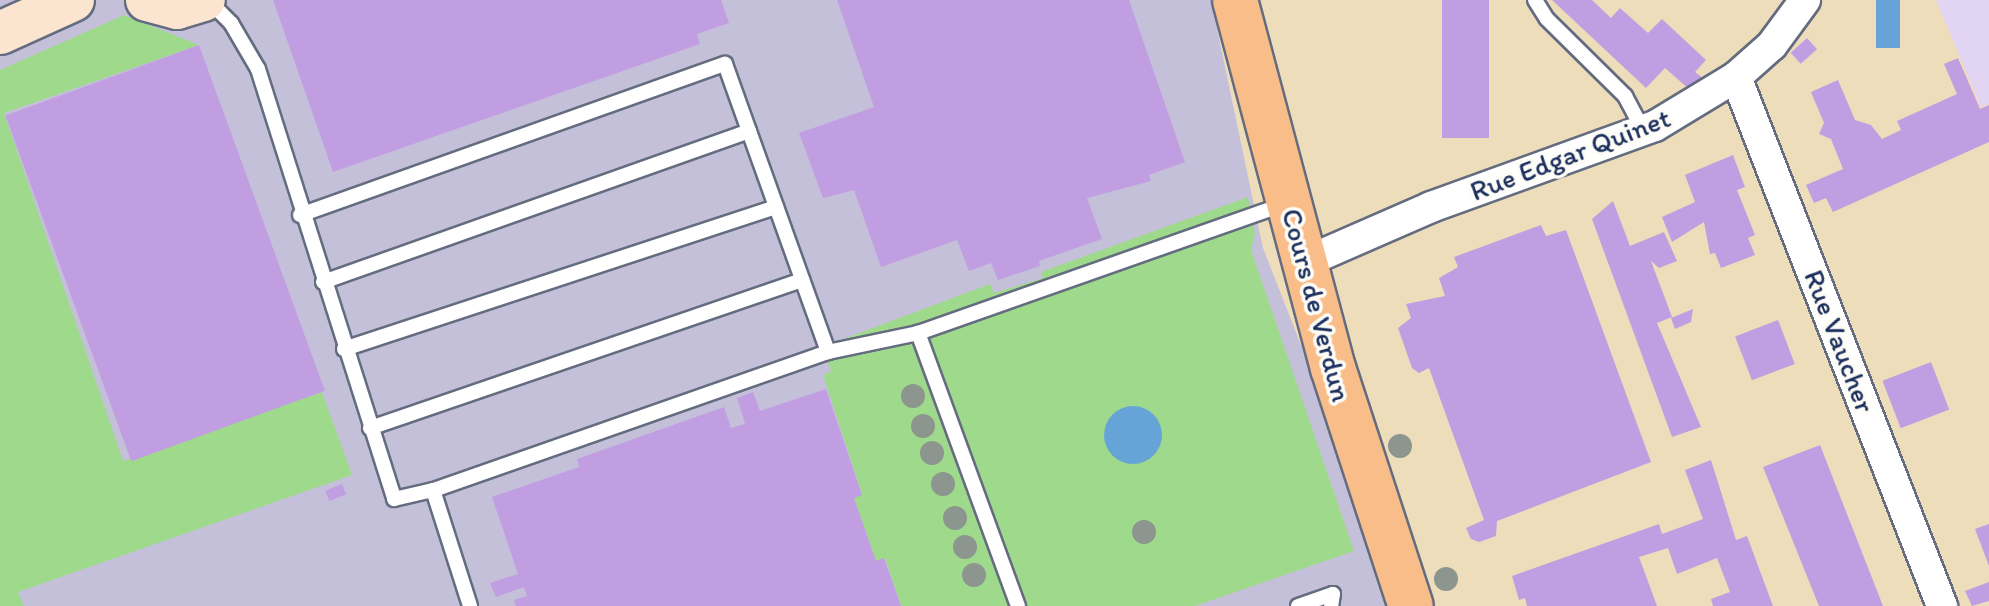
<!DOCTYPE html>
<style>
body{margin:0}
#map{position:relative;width:1989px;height:606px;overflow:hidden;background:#edddbb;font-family:Itim,sans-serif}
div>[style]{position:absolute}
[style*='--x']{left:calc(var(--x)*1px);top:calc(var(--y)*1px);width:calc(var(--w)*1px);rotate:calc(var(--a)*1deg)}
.built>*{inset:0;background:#e2d4f3}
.industrial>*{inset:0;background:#c5c0da}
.green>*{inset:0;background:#9fd98c}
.water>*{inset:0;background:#66a4d8;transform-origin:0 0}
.round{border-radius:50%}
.building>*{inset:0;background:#c19ee1;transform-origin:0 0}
.roads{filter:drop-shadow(2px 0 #646c7f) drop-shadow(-2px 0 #646c7f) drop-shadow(0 2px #646c7f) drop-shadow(0 -2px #646c7f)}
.lane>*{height:14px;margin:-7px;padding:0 7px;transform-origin:7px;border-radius:7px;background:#fff}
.street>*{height:30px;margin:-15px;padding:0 15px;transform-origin:15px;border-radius:15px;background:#fff}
.secondary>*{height:42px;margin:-21px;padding:0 21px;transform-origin:21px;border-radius:21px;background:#fce5d0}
.primary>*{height:44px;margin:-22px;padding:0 22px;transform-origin:22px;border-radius:22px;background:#f8bd89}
.trees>*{width:24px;height:24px;margin:-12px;border-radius:50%;background:#8c958e}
span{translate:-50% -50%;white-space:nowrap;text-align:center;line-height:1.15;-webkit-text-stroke:7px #fdfcf7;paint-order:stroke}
.street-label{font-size:28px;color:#1b2f5e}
</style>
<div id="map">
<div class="built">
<div style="clip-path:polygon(1936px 0,1989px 0,1989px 104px,1981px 107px)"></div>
</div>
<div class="industrial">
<div style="clip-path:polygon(0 0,1211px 0,1263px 248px,1403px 606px,0 606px)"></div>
</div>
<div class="green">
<div style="clip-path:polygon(124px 15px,199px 45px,4px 113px,123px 461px,322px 392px,352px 475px,18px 592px,24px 606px,0 606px,0 70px)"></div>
<div style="clip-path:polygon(1248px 197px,1255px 233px,1251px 250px,1354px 551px,1195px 606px,901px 606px,885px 558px,876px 561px,854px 498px,862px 494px,823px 375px,831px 371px,822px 347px,990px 284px,994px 293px,1043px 278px,1041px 272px)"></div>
</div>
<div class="water">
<div style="left:1876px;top:0;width:24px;height:48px"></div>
<div class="round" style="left:1104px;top:406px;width:58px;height:58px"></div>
</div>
<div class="building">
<div style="clip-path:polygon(273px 0,721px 0,729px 23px,697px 34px,700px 44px,333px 172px)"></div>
<div style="clip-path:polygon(837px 0,1129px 0,1185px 162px,1149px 175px,1151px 181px,1087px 198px,1102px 239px,1039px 261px,1040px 266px,998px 280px,991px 263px,969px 271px,957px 240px,881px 267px,854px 190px,823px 198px,799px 133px,874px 107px)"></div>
<div style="left:1442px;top:0;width:47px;height:138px"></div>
<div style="clip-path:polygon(1552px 0,1592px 0,1611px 18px,1620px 8px,1648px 33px,1662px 19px,1706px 60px,1695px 72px,1704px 79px,1689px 89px,1665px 68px,1646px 88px)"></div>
<div style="left:1807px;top:38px;width:15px;height:22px;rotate:48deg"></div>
<div style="left:199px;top:45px;width:368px;height:206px;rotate:70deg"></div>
<div style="clip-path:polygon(1958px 58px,1980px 109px,1989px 105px,1989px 142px,1833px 212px,1826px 198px,1814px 203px,1806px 185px,1843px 169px,1831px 139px,1819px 134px,1824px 123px,1811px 92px,1838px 80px,1855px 120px,1871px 125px,1882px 139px,1901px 130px,1897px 121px,1957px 94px,1944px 64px)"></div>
<div style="clip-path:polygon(1733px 155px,1745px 187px,1737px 190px,1755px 235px,1748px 238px,1755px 255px,1721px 268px,1715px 253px,1710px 254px,1704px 222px,1672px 242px,1662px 217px,1695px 202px,1685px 175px)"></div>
<div style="clip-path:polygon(1613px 201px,1630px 246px,1664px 232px,1677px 261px,1659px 268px,1651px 261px,1672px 317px,1657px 323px,1701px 427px,1672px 437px,1592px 219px)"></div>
<div style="clip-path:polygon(1541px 225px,1546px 236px,1566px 230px,1651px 462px,1497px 521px,1496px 536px,1479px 542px,1471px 539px,1466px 528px,1484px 520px,1429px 368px,1419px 373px,1412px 368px,1398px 328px,1411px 318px,1406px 304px,1445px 296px,1439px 278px,1458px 267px,1454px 257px)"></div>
<div style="clip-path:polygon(1693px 309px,1691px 322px,1675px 329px,1671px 318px)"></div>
<div style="left:1778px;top:320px;width:47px;height:46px;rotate:69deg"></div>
<div style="left:1931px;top:362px;width:51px;height:52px;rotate:69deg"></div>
<div style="clip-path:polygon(826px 389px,862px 495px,854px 498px,876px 561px,884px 558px,901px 606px,516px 606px,514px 600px,527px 596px,524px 587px,496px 597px,490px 583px,518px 574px,492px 497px,579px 467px,577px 459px,724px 407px,731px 428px,745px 424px,737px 398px,753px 392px,760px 411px)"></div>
<div style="clip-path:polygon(1820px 445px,1883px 606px,1819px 606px,1763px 467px)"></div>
<div style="clip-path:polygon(1711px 460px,1736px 540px,1747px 536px,1773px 606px,1713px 606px,1711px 599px,1730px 592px,1717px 558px,1677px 574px,1668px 548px,1639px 557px,1657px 606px,1527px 606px,1525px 598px,1519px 600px,1512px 576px,1659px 524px,1662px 534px,1703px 519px,1685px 470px)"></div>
<div style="left:342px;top:484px;width:11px;height:18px;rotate:68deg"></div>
<div style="clip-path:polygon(1989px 524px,1989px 566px,1975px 529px)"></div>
<div style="clip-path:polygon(1989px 582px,1989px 601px,1972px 606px,1965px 591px)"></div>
</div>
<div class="roads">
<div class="lane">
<div style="--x:208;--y:0;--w:33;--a:45"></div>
<div style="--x:231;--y:23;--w:53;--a:59.6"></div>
<div style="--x:258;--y:69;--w:451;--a:72.4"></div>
<div style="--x:394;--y:499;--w:40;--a:-13"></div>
<div style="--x:433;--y:490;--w:122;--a:72.3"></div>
<div style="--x:1535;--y:0;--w:22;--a:58"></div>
<div style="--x:1547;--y:19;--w:110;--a:44.6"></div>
<div style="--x:1625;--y:96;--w:38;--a:62"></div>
<div style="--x:300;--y:215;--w:451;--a:-19.6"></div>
<div style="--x:725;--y:64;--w:306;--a:70.3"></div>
<div style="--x:828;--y:352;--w:418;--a:160.7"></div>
<div style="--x:323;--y:282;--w:452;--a:-19.5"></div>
<div style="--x:344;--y:349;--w:455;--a:-18.2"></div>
<div style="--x:828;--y:352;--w:92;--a:-11.9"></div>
<div style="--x:370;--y:428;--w:457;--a:-18.9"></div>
<div style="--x:1018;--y:606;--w:291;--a:-110.1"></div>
<div style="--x:918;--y:333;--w:388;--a:-19.4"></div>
<div style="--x:1298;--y:606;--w:37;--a:-19"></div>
<div style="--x:1333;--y:594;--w:12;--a:99"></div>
</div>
<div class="street">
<div style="--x:1736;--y:77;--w:568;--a:68.72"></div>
<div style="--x:1303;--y:263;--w:140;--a:-23.6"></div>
<div style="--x:1431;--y:207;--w:238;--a:-19.9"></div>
<div style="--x:1655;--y:126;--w:95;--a:-31.2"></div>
<div style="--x:1736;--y:77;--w:48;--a:-41.6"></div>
<div style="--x:1772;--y:45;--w:56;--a:-53.7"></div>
</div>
<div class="secondary">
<div style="--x:147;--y:0;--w:31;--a:15"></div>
<div style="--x:177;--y:8;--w:28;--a:-17"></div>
<div style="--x:0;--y:33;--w:80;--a:-24.3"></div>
</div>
<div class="primary">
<div style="--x:1235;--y:0;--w:381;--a:75.1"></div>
<div style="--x:1333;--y:368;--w:250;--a:71.9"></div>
</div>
</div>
<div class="trees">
<div style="left:913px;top:396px"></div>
<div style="left:923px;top:426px"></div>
<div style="left:1400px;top:446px"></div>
<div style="left:932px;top:453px"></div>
<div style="left:943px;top:484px"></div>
<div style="left:955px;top:518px"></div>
<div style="left:1144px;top:532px"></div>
<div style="left:965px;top:547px"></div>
<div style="left:974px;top:575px"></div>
<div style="left:1446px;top:579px"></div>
</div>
<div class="street-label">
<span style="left:1570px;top:154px;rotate:-21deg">Rue Edgar Quinet</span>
<span style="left:1317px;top:305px;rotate:75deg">Cours de Verdun</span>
<span style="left:1840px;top:341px;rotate:69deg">Rue Vaucher</span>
</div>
</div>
